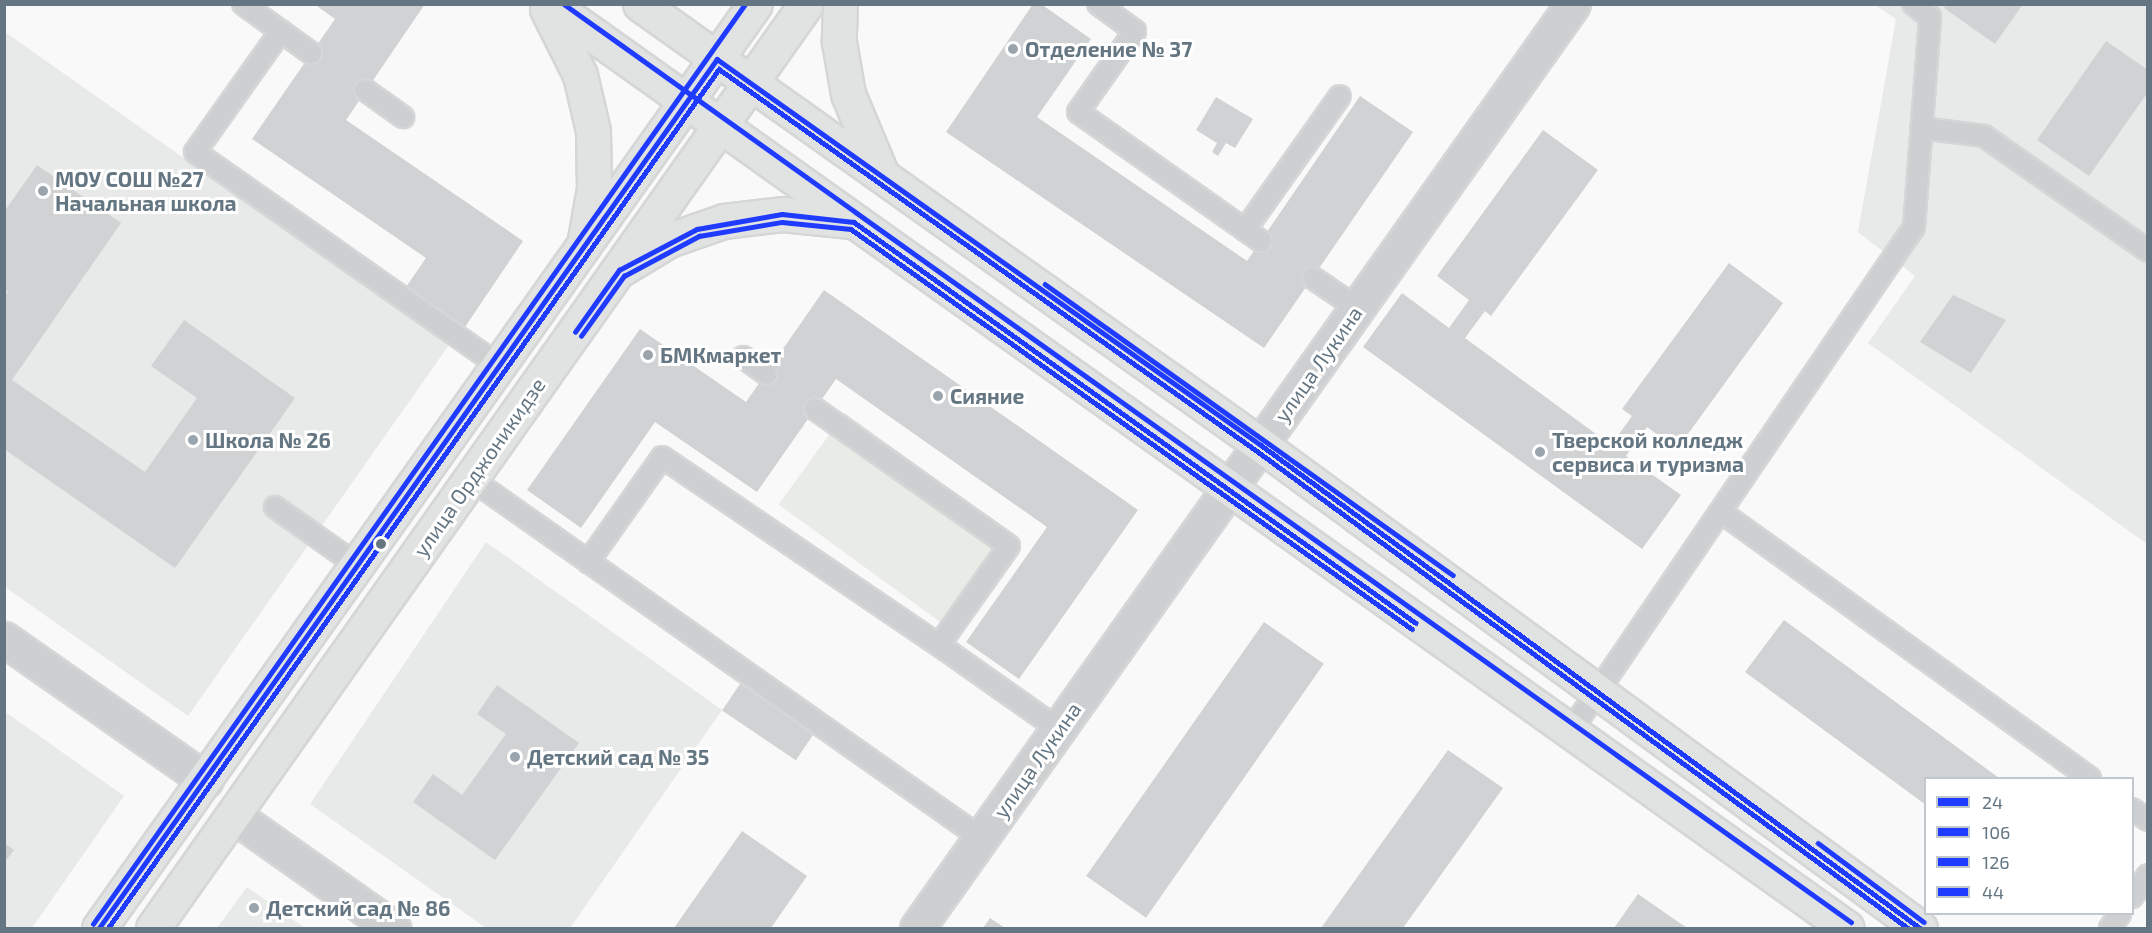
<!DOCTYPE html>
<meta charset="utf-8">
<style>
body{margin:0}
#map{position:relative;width:2152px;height:933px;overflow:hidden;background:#f9f9f9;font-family:"Exo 2",sans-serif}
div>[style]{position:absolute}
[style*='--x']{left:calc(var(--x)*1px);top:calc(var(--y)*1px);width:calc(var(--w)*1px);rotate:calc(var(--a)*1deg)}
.built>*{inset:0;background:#e8e9e9}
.green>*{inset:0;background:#e8ebe6;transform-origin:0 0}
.building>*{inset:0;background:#d0d2d3;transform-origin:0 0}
.roads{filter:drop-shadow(2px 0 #d5d6d7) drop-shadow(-2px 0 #d5d6d7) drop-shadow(0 2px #d5d6d7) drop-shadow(0 -2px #d5d6d7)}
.service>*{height:20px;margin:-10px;padding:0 10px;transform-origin:10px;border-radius:10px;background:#cecfd0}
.minor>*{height:33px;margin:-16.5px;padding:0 16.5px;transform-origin:16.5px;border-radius:16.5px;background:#cecfd0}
.secondary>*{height:33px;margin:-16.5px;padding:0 16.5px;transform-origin:16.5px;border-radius:16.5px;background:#e1e2e2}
.primary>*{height:33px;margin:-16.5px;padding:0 16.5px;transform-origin:16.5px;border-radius:16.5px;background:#e1e2e2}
.bus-1>*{height:4.5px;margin:-2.25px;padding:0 2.25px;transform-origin:2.25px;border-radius:2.25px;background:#1f3bff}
.bus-2>*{height:4.5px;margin:-2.25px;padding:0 2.25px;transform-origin:2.25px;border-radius:2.25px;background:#1f3bff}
.bus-3>*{height:4.5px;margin:-2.25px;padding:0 2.25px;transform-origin:2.25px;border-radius:2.25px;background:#1f3bff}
.bus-4>*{height:4.5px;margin:-2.25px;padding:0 2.25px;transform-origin:2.25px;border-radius:2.25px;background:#1f3bff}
.dots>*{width:16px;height:16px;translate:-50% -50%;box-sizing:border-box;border:3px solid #fff;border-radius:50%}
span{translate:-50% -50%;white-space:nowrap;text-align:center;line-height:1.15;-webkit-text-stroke:6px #fff;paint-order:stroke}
.poi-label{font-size:21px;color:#657683;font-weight:700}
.left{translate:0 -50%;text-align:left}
.street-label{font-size:21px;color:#657683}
.frame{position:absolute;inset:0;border:6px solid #657683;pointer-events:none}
.legend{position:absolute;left:1924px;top:777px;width:210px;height:138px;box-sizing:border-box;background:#fff;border:2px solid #c1c8cd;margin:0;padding:8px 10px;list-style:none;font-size:18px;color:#657683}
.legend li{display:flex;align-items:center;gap:12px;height:30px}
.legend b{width:30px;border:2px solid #c1c8cd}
</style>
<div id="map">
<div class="built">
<div style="clip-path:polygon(1875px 5px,2147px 5px,2147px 544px,1868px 343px,1915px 276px,1858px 232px,1896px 19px)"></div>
<div style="clip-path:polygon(5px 32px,449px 345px,188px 716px,5px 587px)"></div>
<div style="clip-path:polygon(486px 542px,722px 710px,570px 928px,486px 928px,310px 804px)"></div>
<div style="clip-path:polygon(4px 711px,124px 796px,32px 928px,5px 928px)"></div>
<div style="clip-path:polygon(247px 887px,305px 928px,217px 928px)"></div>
</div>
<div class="green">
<div style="left:845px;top:413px;width:199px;height:113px;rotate:36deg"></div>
</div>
<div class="building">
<div style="clip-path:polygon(314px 4px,425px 4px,346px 120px,523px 241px,465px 327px,406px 287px,426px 258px,252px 139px,335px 19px)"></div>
<div style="clip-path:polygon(1033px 4px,1041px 4px,1091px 39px,1037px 117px,1247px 261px,1360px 96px,1413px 132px,1264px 348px,946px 132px)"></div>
<div style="clip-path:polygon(1946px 4px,2023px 4px,1995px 44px,1944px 8px)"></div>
<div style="clip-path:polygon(2106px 41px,2148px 70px,2148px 92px,2089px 176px,2037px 140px)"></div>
<div style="clip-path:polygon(1216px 97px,1253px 119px,1235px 148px,1226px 143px,1218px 156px,1212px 152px,1217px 143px,1196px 130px)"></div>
<div style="clip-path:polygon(1543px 130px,1598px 170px,1491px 316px,1485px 311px,1465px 338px,1611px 445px,1632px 416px,1622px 409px,1729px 263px,1783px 303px,1677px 449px,1647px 427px,1626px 456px,1681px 495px,1642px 549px,1363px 347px,1402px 293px,1449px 328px,1469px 300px,1437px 276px)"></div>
<div style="clip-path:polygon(37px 165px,121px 223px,12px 380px,145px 472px,197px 398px,151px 366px,184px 320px,295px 398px,175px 568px,4px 449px,4px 297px,8px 292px,4px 289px,4px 212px)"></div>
<div style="clip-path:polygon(824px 290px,1138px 510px,1019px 679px,966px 642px,1047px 527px,836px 379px,757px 492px,655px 422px,581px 528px,527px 490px,640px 329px,746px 402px)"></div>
<div style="clip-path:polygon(1953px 295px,2006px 320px,1971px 373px,1920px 342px)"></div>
<div style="clip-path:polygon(1784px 620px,1999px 778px,1926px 778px,1926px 805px,1745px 672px)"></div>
<div style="left:1264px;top:622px;width:73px;height:310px;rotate:35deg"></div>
<div style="left:740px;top:684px;width:89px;height:32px;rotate:34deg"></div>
<div style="clip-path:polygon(497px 685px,579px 743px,495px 860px,413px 802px,433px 774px,462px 795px,506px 734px,477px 714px)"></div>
<div style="clip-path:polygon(1448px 750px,1503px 788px,1403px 928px,1321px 928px)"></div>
<div style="clip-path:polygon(742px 831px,807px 876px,771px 928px,674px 928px)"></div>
<div style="clip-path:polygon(4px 843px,14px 850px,4px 863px)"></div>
<div style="clip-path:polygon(1638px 894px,1687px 928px,1614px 928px)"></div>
<div style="clip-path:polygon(990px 918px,1005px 928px,983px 928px)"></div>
</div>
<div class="roads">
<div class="service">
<div style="--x:243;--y:4;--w:84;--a:35.8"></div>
<div style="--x:1098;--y:4;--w:46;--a:36.1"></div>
<div style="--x:1135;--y:31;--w:99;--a:125.1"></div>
<div style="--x:1078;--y:112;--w:224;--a:35.2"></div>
<div style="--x:281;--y:31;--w:148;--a:125.4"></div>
<div style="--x:195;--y:152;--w:372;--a:35.1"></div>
<div style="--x:365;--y:90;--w:47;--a:35.4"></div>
<div style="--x:1921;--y:128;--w:64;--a:7.2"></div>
<div style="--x:1984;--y:136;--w:200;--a:35"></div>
<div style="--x:1245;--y:230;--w:164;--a:-54.7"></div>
<div style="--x:1313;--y:278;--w:53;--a:34.3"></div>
<div style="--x:743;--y:357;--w:29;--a:36"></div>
<div style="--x:815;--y:409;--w:237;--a:35.2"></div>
<div style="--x:1009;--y:546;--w:121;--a:125.3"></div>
<div style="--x:939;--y:645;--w:146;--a:35.2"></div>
<div style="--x:471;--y:479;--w:624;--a:35.14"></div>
<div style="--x:275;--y:507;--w:100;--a:35.3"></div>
<div style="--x:1721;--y:512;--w:455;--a:35.8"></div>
<div style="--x:588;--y:562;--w:128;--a:-54.8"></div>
<div style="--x:662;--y:457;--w:335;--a:34.2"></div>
<div style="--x:1570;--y:732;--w:611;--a:-55.74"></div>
<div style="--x:1914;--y:227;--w:211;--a:-85.6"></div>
<div style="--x:1930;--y:17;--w:21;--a:-143"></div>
<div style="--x:2132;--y:809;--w:19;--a:35"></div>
<div style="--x:2132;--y:897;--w:27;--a:-54"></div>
<div style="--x:2110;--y:928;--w:17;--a:-54"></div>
</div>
<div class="minor">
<div style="--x:4;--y:639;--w:246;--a:35"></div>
<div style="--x:233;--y:815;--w:196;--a:35.2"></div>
<div style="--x:917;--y:928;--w:1133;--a:-54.63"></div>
</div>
<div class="secondary">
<div style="--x:550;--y:4;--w:1592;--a:35.47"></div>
<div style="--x:640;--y:4;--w:762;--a:35.38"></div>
<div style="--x:1261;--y:445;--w:817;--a:36.24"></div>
<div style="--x:840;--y:4;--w:38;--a:92"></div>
<div style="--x:839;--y:42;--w:53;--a:80.2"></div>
<div style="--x:848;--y:94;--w:86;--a:67.3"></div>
<div style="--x:547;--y:9;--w:74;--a:63.4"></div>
<div style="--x:580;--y:75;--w:57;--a:76.9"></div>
<div style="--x:593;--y:131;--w:57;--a:89"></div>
<div style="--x:594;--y:188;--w:58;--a:100"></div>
<div style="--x:619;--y:270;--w:58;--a:-31"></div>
<div style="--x:669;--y:240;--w:58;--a:-19.1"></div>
<div style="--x:724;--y:221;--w:58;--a:-6.9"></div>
<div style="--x:782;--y:214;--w:68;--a:5.9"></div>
</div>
<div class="primary">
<div style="--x:99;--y:928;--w:1133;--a:-54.63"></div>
<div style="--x:153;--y:928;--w:1131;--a:-54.75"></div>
</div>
</div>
<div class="bus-1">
<div style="--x:575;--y:332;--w:76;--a:-54.6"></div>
<div style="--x:619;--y:270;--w:88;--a:-27.7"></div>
<div style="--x:697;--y:229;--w:86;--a:-10"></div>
<div style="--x:782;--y:214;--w:72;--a:6.3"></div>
<div style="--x:854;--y:222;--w:690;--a:35.51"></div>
<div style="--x:99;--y:928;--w:1066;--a:-54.58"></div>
<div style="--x:717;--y:59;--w:667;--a:35.36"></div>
<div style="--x:1261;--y:445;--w:817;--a:36.24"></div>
</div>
<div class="bus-2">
<div style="--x:581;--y:336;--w:74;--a:-54.4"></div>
<div style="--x:624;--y:276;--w:85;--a:-28.1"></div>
<div style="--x:699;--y:236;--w:84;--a:-9.6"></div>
<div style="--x:782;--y:222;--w:69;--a:5.8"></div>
<div style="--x:851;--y:229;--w:689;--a:35.49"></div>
<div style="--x:108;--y:928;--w:1054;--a:-54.58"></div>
<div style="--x:719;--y:69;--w:660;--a:35.38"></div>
<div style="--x:1257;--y:451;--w:807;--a:36.23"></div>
</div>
<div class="bus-3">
<div style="--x:93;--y:924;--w:1128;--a:-54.67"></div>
</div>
<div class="bus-4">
<div style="--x:564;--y:4;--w:1581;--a:35.5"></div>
<div style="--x:1045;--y:284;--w:501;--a:35.5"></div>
<div style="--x:1818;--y:843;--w:132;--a:36.7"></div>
</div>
<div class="dots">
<div style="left:1013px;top:49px;background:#99a4ac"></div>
<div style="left:43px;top:191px;background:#99a4ac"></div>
<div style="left:648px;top:355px;background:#99a4ac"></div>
<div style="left:938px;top:396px;background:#99a4ac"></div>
<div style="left:193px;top:440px;background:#99a4ac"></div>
<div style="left:1540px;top:452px;background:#99a4ac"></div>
<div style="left:381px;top:544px;background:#657683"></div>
<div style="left:515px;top:757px;background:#99a4ac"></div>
<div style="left:254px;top:908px;background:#99a4ac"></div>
</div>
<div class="poi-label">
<span class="left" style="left:1025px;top:49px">Отделение № 37</span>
<span class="left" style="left:55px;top:191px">МОУ СОШ №27<br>Начальная школа</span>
<span class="left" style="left:660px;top:355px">БМКмаркет</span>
<span class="left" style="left:950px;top:396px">Сияние</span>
<span class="left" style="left:205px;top:440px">Школа № 26</span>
<span class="left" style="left:1552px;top:452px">Тверской колледж<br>сервиса и туризма</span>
<span class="left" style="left:527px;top:757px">Детский сад № 35</span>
<span class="left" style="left:266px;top:908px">Детский сад № 86</span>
</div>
<div class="street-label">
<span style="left:1318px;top:364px;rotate:-55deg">улица Лукина</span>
<span style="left:479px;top:467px;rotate:-55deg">улица Орджоникидзе</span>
<span style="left:1037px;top:760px;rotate:-55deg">улица Лукина</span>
</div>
<div class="frame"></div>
<ul class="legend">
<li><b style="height:8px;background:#1f3bff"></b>24</li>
<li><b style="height:8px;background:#1f3bff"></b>106</li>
<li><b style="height:8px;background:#1f3bff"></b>126</li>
<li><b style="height:8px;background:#1f3bff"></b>44</li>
</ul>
</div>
